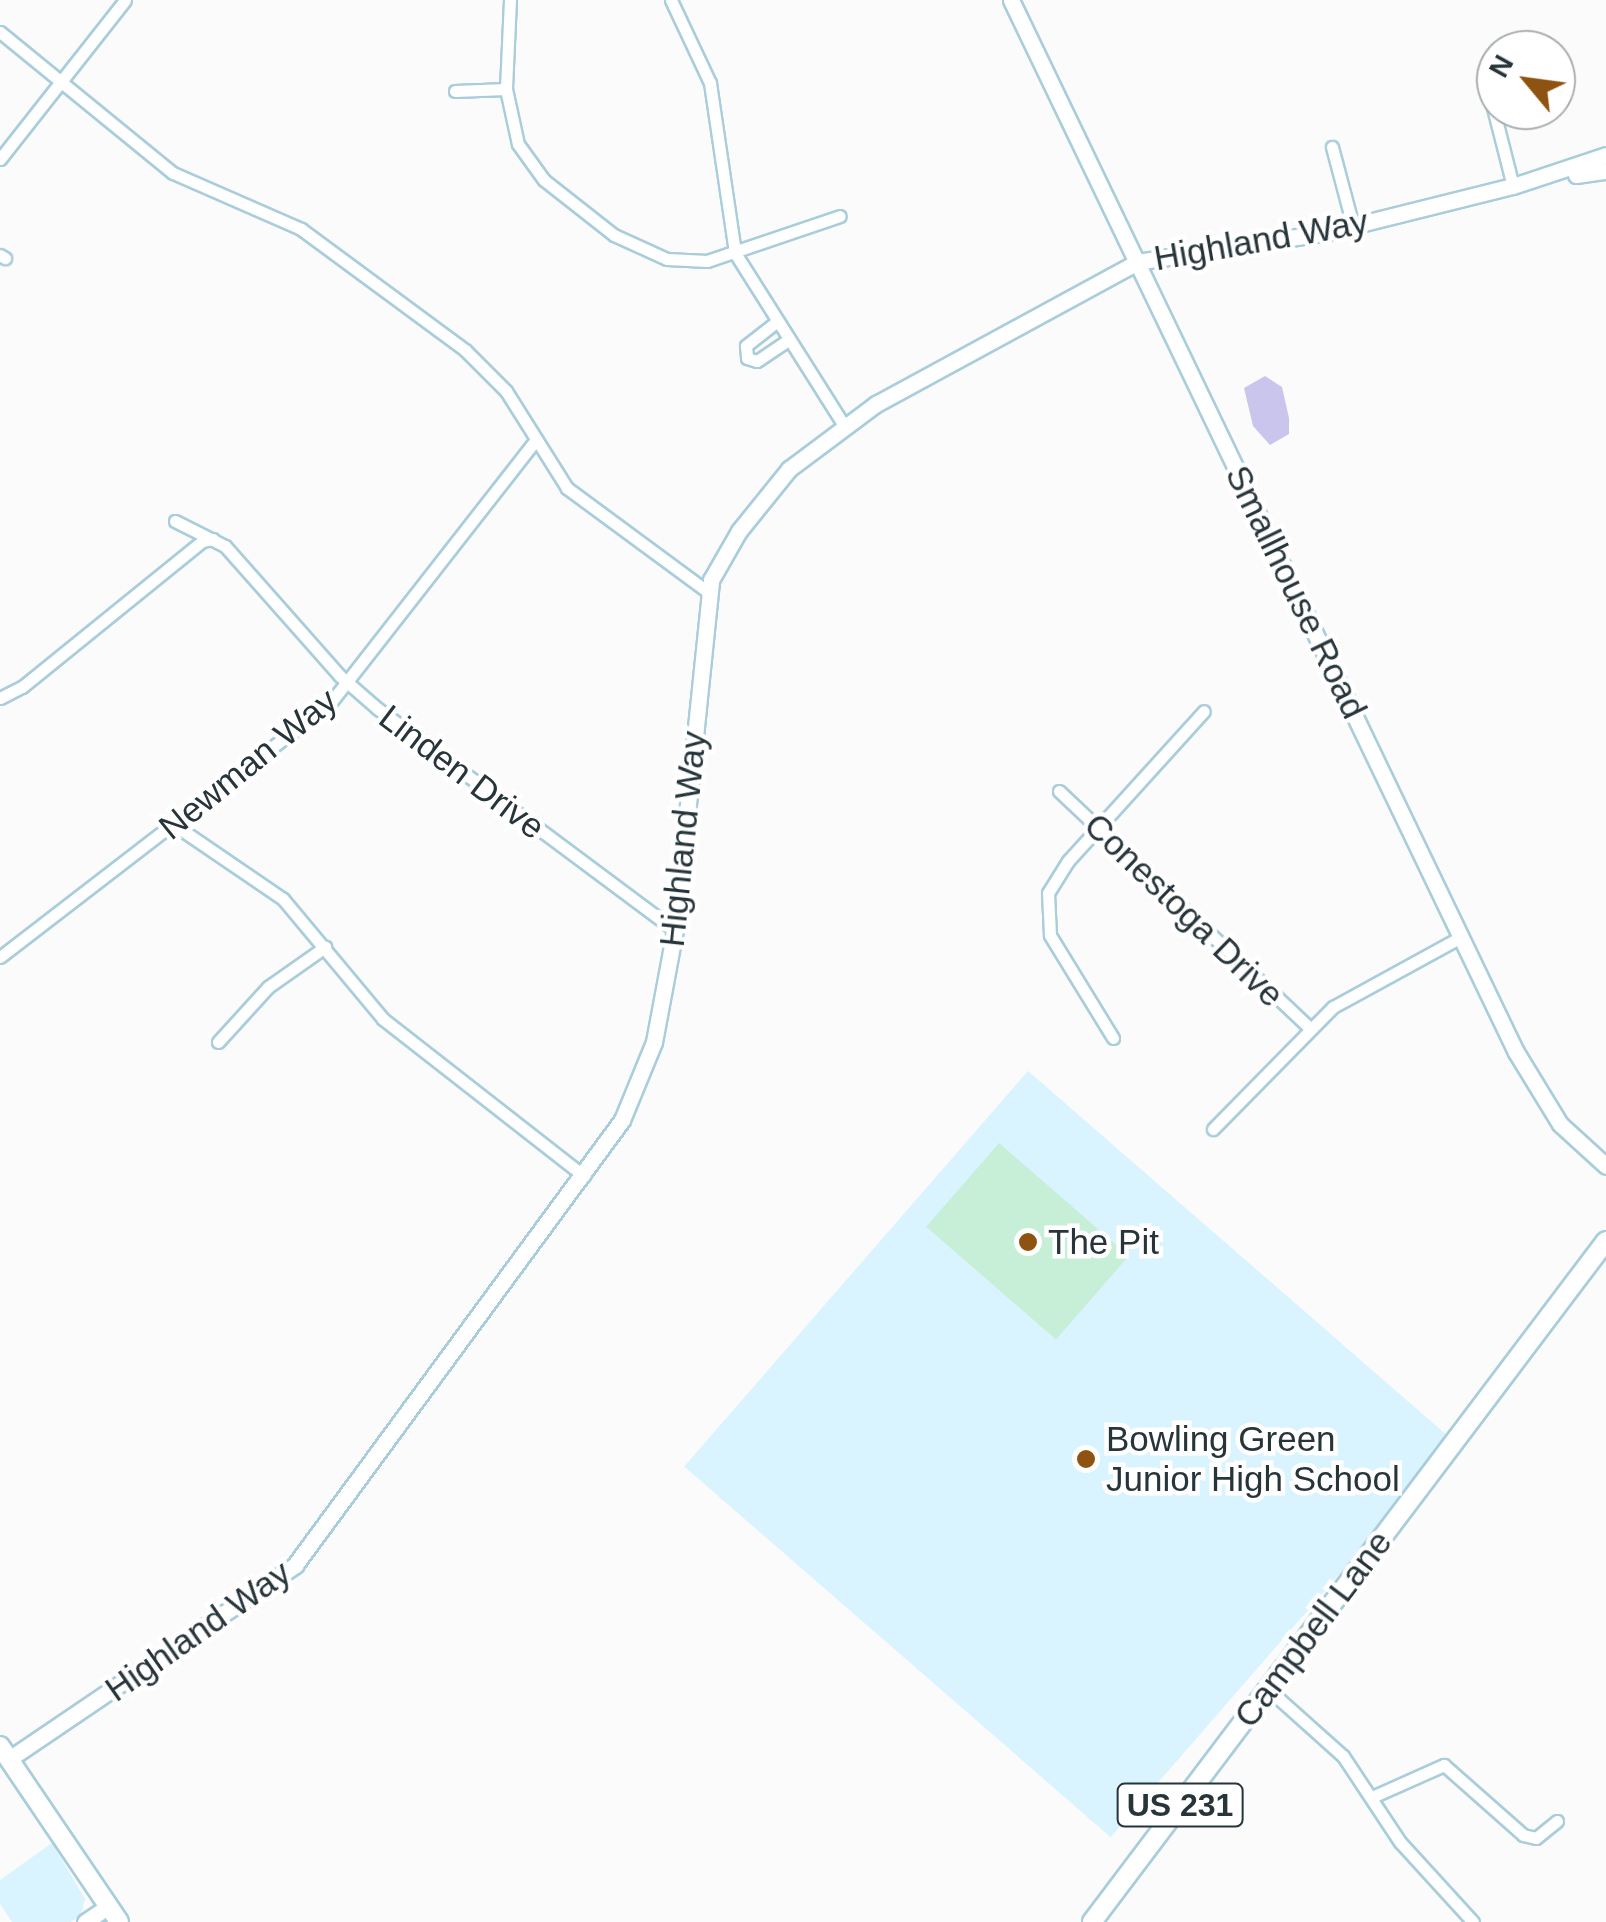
<!DOCTYPE html>
<style>
body{margin:0}
#map{position:relative;width:1606px;height:1922px;overflow:hidden;background:#fbfbfb;font-family:Arial,sans-serif}
div>[style]{position:absolute}
[style*='--x']{left:calc(var(--x)*1px);top:calc(var(--y)*1px);width:calc(var(--w)*1px);rotate:calc(var(--a)*1deg)}
.built>*{inset:0;background:#d9f3ff;transform-origin:0 0}
.green>*{inset:0;background:#c7efd8;transform-origin:0 0}
.water>*{inset:0;background:#cac5ec}
.roads{filter:drop-shadow(2px 0 #aacddb) drop-shadow(-2px 0 #aacddb) drop-shadow(0 2px #aacddb) drop-shadow(0 -2px #aacddb)}
.street>*{height:11px;margin:-5.5px;padding:0 5.5px;transform-origin:5.5px;border-radius:5.5px;background:#fff}
.secondary>*{height:15px;margin:-7.5px;padding:0 7.5px;transform-origin:7.5px;border-radius:7.5px;background:#fff}
.primary>*{height:18px;margin:-9px;padding:0 9px;transform-origin:9px;border-radius:9px;background:#fff}
.dots>*{width:28px;height:28px;translate:-50% -50%;box-sizing:border-box;border:5px solid #fff;border-radius:50%}
span{translate:-50% -50%;white-space:nowrap;text-align:center;line-height:1.15;-webkit-text-stroke:9px #fff;paint-order:stroke}
.shield-label span{padding:2px 8px;background:#fff;border:2px solid;border-radius:8px;-webkit-text-stroke-width:0}
.shield-label{font-size:32px;color:#27353b;font-weight:700}
.street-label{font-size:35px;color:#27353b}
.poi-label{font-size:35px;color:#27353b}
.left{translate:0 -50%;text-align:left}
.north{position:absolute;left:1476px;top:30px;width:100px;height:100px;box-sizing:border-box;background:#fff;border:2px solid #a9aeb1;border-radius:50%;rotate:299deg;font-size:28px;font-weight:700;line-height:40px;text-align:center;color:#27353b}
.north::after{content:'';display:block;margin:auto;width:35px;height:45px;background:#8e5311;clip-path:polygon(50% 0,100% 100%,50% 72%,0 100%)}
</style>
<div id="map">
<div class="built">
<div style="left:1028px;top:1071px;width:565px;height:524px;rotate:41deg"></div>
<div style="clip-path:polygon(52px 1843px,85px 1899px,81px 1914px,71px 1922px,12px 1922px,0 1904px,0 1880px)"></div>
</div>
<div class="green">
<div style="left:999px;top:1143px;width:172px;height:111px;rotate:41deg"></div>
</div>
<div class="water">
<div style="clip-path:polygon(1265px 376px,1282px 387px,1289px 418px,1289px 434px,1270px 445px,1253px 426px,1244px 388px)"></div>
</div>
<div class="roads">
<div class="street">
<div style="--x:510;--y:0;--w:89;--a:92.6"></div>
<div style="--x:506;--y:89;--w:56;--a:77.7"></div>
<div style="--x:518;--y:144;--w:44;--a:54.2"></div>
<div style="--x:544;--y:180;--w:89;--a:38.2"></div>
<div style="--x:614;--y:235;--w:58;--a:24.4"></div>
<div style="--x:667;--y:259;--w:40;--a:2.9"></div>
<div style="--x:707;--y:261;--w:140;--a:-18.7"></div>
<div style="--x:671;--y:0;--w:92;--a:64.8"></div>
<div style="--x:710;--y:83;--w:172;--a:81.6"></div>
<div style="--x:735;--y:253;--w:202;--a:57.7"></div>
<div style="--x:0;--y:32;--w:223;--a:39.2"></div>
<div style="--x:173;--y:173;--w:140;--a:23.6"></div>
<div style="--x:301;--y:229;--w:204;--a:36.4"></div>
<div style="--x:465;--y:350;--w:58;--a:45"></div>
<div style="--x:506;--y:391;--w:115;--a:57.8"></div>
<div style="--x:567;--y:488;--w:175;--a:36.4"></div>
<div style="--x:455;--y:91;--w:51;--a:-2.2"></div>
<div style="--x:1490;--y:96;--w:93;--a:75.7"></div>
<div style="--x:1332;--y:147;--w:82;--a:75.1"></div>
<div style="--x:0;--y:159;--w:202;--a:-51.8"></div>
<div style="--x:0;--y:255;--w:6;--a:31"></div>
<div style="--x:775;--y:323;--w:37;--a:142"></div>
<div style="--x:746;--y:346;--w:12;--a:85"></div>
<div style="--x:747;--y:358;--w:10;--a:17"></div>
<div style="--x:757;--y:361;--w:36;--a:-34"></div>
<div style="--x:175;--y:521;--w:56;--a:26.6"></div>
<div style="--x:225;--y:546;--w:174;--a:48.5"></div>
<div style="--x:340;--y:676;--w:50;--a:41"></div>
<div style="--x:378;--y:709;--w:370;--a:36.7"></div>
<div style="--x:0;--y:698;--w:25;--a:-27"></div>
<div style="--x:22;--y:687;--w:232;--a:-39"></div>
<div style="--x:202;--y:541;--w:11;--a:-10"></div>
<div style="--x:1059;--y:791;--w:345;--a:43.4"></div>
<div style="--x:173;--y:824;--w:133;--a:34.3"></div>
<div style="--x:283;--y:899;--w:156;--a:50.2"></div>
<div style="--x:383;--y:1019;--w:255;--a:38"></div>
<div style="--x:0;--y:957;--w:418;--a:-37.6"></div>
<div style="--x:331;--y:702;--w:330;--a:-52"></div>
<div style="--x:1113;--y:1038;--w:121;--a:-121.5"></div>
<div style="--x:1050;--y:935;--w:42;--a:-92.7"></div>
<div style="--x:1048;--y:893;--w:38;--a:-58"></div>
<div style="--x:1068;--y:861;--w:202;--a:-47.8"></div>
<div style="--x:218;--y:1042;--w:74;--a:-47.7"></div>
<div style="--x:268;--y:987;--w:70;--a:-35.1"></div>
<div style="--x:1213;--y:1129;--w:171;--a:-45.5"></div>
<div style="--x:1333;--y:1007;--w:146;--a:-28.7"></div>
<div style="--x:1268;--y:1689;--w:101;--a:41.8"></div>
<div style="--x:1343;--y:1756;--w:103;--a:56.5"></div>
<div style="--x:1400;--y:1842;--w:108;--a:47.6"></div>
<div style="--x:1372;--y:1797;--w:79;--a:-24"></div>
<div style="--x:1444;--y:1765;--w:106;--a:41.5"></div>
<div style="--x:1523;--y:1835;--w:13;--a:13"></div>
<div style="--x:1536;--y:1838;--w:27;--a:-39"></div>
</div>
<div class="secondary">
<div style="--x:1011;--y:0;--w:1167;--a:64.36"></div>
<div style="--x:1516;--y:1052;--w:84;--a:58.6"></div>
<div style="--x:1560;--y:1124;--w:62;--a:42.4"></div>
<div style="--x:1576;--y:175;--w:30;--a:-8"></div>
<div style="--x:9;--y:1759;--w:346;--a:-34.1"></div>
<div style="--x:295;--y:1565;--w:552;--a:-53.69"></div>
<div style="--x:622;--y:1120;--w:84;--a:-67.7"></div>
<div style="--x:654;--y:1042;--w:114;--a:-79.4"></div>
<div style="--x:675;--y:930;--w:352;--a:-84.1"></div>
<div style="--x:711;--y:580;--w:56;--a:-60.3"></div>
<div style="--x:739;--y:531;--w:80;--a:-51.1"></div>
<div style="--x:789;--y:469;--w:109;--a:-36.8"></div>
<div style="--x:876;--y:404;--w:297;--a:-28.5"></div>
<div style="--x:1137;--y:262;--w:193;--a:-8.9"></div>
<div style="--x:1328;--y:232;--w:191;--a:-14"></div>
<div style="--x:1513;--y:186;--w:98;--a:-18.4"></div>
<div style="--x:85;--y:1922;--w:29;--a:-34"></div>
</div>
<div class="primary">
<div style="--x:0;--y:1746;--w:212;--a:55.9"></div>
<div style="--x:1092;--y:1922;--w:853;--a:-52.96"></div>
</div>
</div>
<div class="dots">
<div style="left:1028px;top:1242px;background:#8e5311"></div>
<div style="left:1086px;top:1459px;background:#8e5311"></div>
</div>
<div class="shield-label">
<span style="left:1180px;top:1805px">US 231</span>
</div>
<div class="street-label">
<span style="left:1261px;top:240px;rotate:-10deg">Highland Way</span>
<span style="left:1296px;top:592px;rotate:64deg">Smallhouse Road</span>
<span style="left:248px;top:764px;rotate:-39deg">Newman Way</span>
<span style="left:462px;top:772px;rotate:37deg">Linden Drive</span>
<span style="left:683px;top:839px;rotate:-84deg">Highland Way</span>
<span style="left:1184px;top:910px;rotate:44deg">Conestoga Drive</span>
<span style="left:1313px;top:1629px;rotate:-53deg">Campbell Lane</span>
<span style="left:198px;top:1631px;rotate:-35deg">Highland Way</span>
</div>
<div class="poi-label">
<span class="left" style="left:1048px;top:1242px">The Pit</span>
<span class="left" style="left:1106px;top:1459px">Bowling Green<br>Junior High School</span>
</div>
<div class="north">N</div>
</div>
